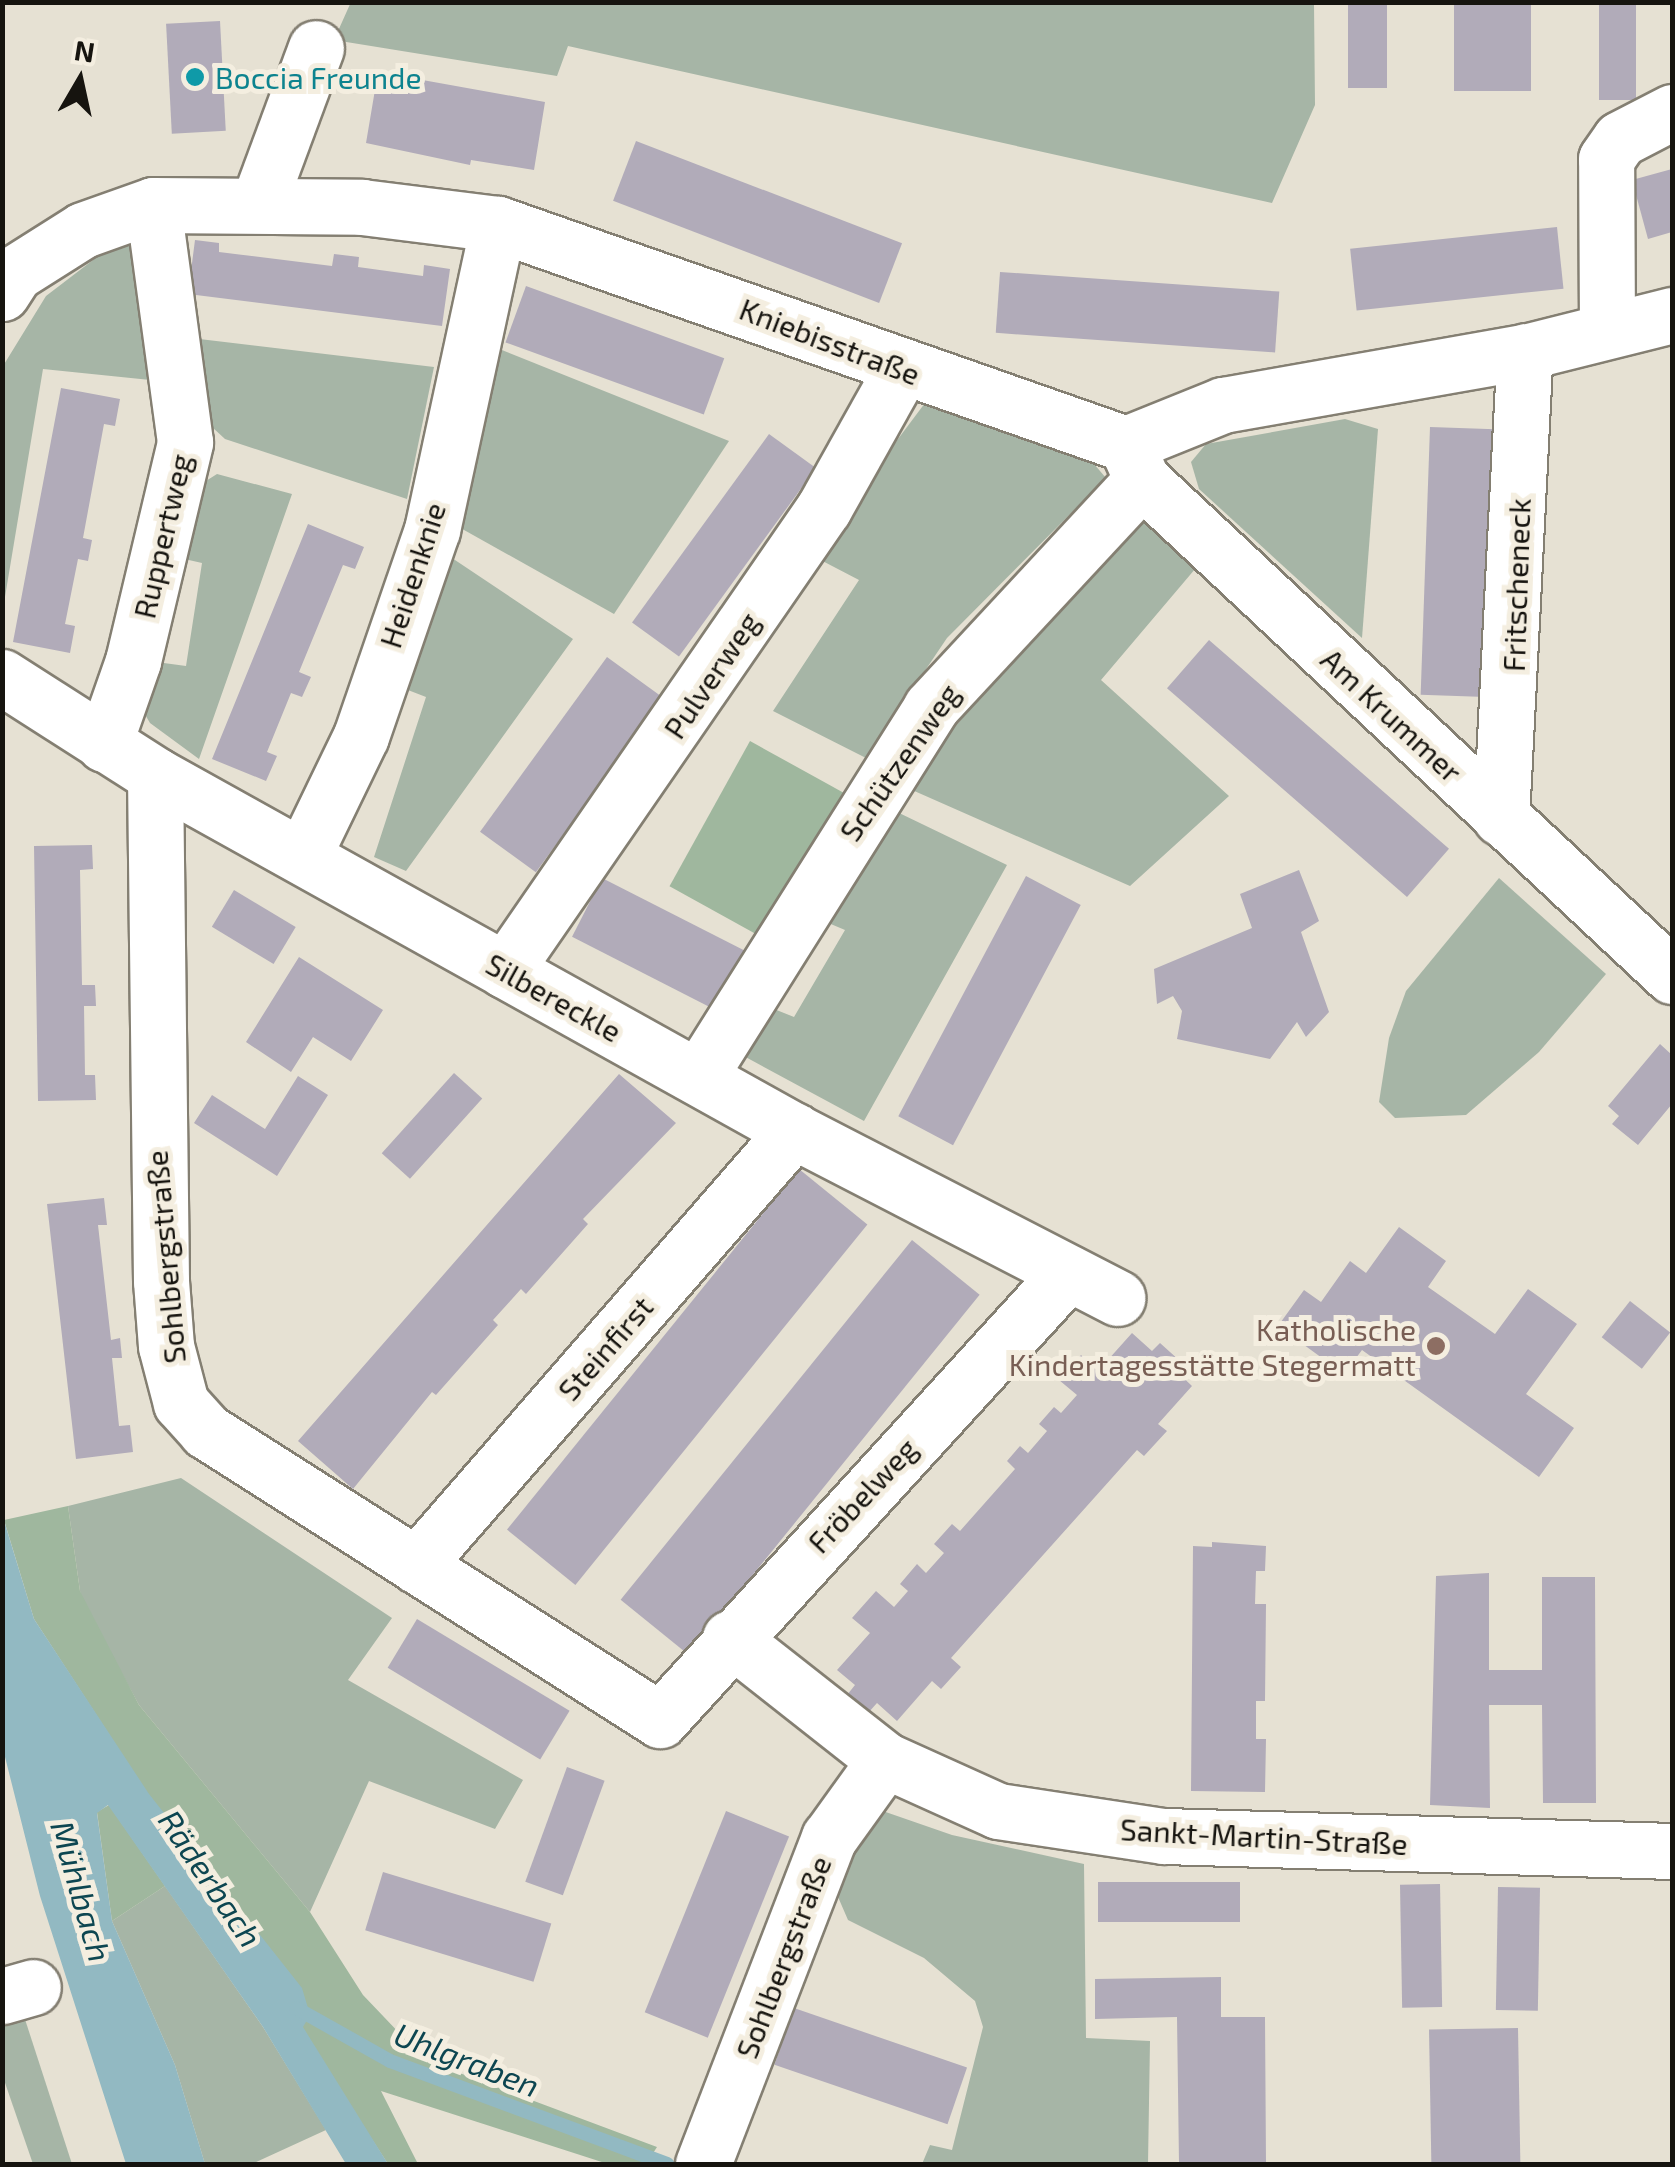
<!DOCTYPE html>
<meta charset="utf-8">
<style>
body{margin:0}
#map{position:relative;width:1675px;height:2167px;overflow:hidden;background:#e6e1d3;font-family:"Exo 2",sans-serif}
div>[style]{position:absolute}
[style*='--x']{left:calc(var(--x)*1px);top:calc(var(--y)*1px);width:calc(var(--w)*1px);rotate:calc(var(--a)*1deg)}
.green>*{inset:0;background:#a6b5a6}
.forest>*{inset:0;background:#9fb79e;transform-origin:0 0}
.water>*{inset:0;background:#92b9c2}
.stream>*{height:14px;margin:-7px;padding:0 7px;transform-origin:7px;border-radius:7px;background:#92b9c2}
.building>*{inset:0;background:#b1abb9;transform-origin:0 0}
.roads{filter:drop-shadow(2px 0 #847f72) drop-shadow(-2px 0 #847f72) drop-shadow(0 2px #847f72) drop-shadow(0 -2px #847f72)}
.minor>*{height:55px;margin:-27.5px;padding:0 27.5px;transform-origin:27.5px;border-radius:27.5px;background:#fff}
.dots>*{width:28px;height:28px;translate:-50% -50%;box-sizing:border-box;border:5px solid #f4eee0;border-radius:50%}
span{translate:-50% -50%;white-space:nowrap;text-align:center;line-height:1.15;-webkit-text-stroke:10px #f4eee0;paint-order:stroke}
.culture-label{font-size:30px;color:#0d838f}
.left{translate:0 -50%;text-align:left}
.street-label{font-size:30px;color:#16140f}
.education-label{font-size:30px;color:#785e54}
.right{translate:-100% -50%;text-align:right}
.water-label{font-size:32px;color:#0d4651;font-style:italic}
.frame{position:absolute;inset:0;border:5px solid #16140f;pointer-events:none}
.north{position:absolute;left:30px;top:30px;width:100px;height:100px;-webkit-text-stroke:8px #f4eee0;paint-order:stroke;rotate:9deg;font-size:28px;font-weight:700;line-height:40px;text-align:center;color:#16140f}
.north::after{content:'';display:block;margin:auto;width:35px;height:45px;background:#16140f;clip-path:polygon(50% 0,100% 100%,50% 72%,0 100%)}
</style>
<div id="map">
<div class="green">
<div style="clip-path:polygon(351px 2px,1314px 3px,1315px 105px,1272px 203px,568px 46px,557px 76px,334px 40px)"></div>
<div style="clip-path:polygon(140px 240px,160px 381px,43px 369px,3px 609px,3px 366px,46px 296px,97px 257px)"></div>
<div style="clip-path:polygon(191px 338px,434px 367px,407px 499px,225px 439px,198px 414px)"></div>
<div style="clip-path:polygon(482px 342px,729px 441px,614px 614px,448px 521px)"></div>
<div style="clip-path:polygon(931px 395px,1088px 457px,1106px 478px,947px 638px,866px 758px,773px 711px,859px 580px,811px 555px)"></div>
<div style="clip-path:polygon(1345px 419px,1378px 429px,1362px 638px,1199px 489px,1191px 462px,1206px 444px)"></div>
<div style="clip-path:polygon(217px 474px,292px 494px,199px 759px,150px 723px,140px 706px,149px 661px,186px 666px,202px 563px,180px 558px,198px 486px)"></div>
<div style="clip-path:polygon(1141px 514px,1201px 562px,1101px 680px,1229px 796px,1130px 886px,903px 786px)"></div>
<div style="clip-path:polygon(440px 550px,573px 639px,406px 871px,374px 857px,426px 697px,395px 685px)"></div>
<div style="clip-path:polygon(895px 811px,1007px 865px,864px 1121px,740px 1054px,769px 1007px,794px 1017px,845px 930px,826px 922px)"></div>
<div style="clip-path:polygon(1499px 878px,1606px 974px,1539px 1052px,1466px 1115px,1395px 1118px,1379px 1102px,1389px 1038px,1406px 991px)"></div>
<div style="clip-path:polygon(181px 1478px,392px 1618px,348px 1680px,523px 1780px,495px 1829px,369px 1781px,310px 1912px,139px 1705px,81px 1598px,68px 1506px)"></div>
<div style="clip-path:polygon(877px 1809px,952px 1835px,1084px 1864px,1086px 2038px,1150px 2041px,1148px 2164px,922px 2164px,930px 2145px,952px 2150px,983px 2027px,975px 2001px,924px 1958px,848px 1920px,835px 1890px,841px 1867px)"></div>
<div style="clip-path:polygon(165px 1886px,263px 2027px,326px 2130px,252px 2164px,205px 2164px,175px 2065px,112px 1921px)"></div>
<div style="clip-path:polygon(21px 2007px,72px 2164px,33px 2164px,3px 2077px,2px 2015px)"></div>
</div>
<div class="forest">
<div style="left:750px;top:741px;width:107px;height:166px;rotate:29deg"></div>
<div style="clip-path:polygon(68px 1506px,80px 1591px,139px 1705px,310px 1912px,363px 1995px,425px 2060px,657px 2147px,646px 2164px,608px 2164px,381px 2091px,418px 2164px,388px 2164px,34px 1619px,4px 1520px)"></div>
<div style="clip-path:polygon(109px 1805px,165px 1886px,112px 1921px,97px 1812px)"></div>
</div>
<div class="water">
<div style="clip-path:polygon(2px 1514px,34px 1619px,149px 1794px,302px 1988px,310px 2015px,303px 2027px,388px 2164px,346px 2164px,263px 2027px,108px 1805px,97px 1813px,112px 1921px,175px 2065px,205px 2164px,126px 2164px,40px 1896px,3px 1749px)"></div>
</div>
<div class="stream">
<div style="--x:296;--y:2008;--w:108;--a:29.4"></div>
<div style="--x:390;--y:2061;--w:296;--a:20.4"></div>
</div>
<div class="building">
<div style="left:1348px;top:2px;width:39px;height:86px"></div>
<div style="left:1454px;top:2px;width:77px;height:89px"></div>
<div style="left:1599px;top:2px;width:37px;height:98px"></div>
<div style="left:220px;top:21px;width:110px;height:54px;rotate:87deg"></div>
<div style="clip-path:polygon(378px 72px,545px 102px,534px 170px,471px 160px,470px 165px,366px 143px)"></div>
<div style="left:636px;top:141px;width:285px;height:64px;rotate:21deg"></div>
<div style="clip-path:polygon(1672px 169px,1672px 232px,1648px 239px,1632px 180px)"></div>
<div style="left:1557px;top:227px;width:62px;height:208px;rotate:84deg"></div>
<div style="clip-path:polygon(195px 240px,219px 243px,219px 252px,332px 266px,334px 254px,359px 257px,358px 267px,423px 276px,424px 265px,450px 269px,442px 326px,188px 294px)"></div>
<div style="left:1000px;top:272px;width:280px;height:61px;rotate:4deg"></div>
<div style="left:526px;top:286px;width:211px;height:60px;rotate:20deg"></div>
<div style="clip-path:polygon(61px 388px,120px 399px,115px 426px,104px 424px,83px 538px,92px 540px,88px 561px,78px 559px,65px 624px,75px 626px,70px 653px,13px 642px)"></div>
<div style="left:1430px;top:427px;width:65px;height:268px;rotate:2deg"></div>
<div style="left:769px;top:434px;width:58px;height:233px;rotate:36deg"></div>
<div style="clip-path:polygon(308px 524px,364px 547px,355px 569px,343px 565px,299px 672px,311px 677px,302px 697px,291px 693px,267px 752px,277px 756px,266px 781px,212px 759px)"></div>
<div style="left:1209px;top:640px;width:318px;height:64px;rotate:41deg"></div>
<div style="left:607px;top:657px;width:69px;height:216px;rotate:36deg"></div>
<div style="clip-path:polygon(92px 845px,93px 869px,80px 870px,82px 985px,95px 985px,96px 1006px,84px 1006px,85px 1075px,95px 1075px,96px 1100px,38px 1101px,34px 846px)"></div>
<div style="clip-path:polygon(1299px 870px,1319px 921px,1301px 932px,1329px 1012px,1306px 1037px,1297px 1022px,1270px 1059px,1177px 1039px,1182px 1011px,1173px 996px,1157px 1004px,1154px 969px,1252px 928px,1240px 894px)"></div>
<div style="left:1026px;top:876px;width:62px;height:272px;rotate:28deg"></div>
<div style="left:602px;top:878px;width:161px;height:66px;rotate:27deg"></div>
<div style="left:234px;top:890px;width:72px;height:43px;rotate:31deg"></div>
<div style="clip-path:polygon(299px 957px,383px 1010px,351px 1061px,313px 1037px,291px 1072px,246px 1042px)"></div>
<div style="clip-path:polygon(1660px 1044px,1672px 1055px,1672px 1104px,1638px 1145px,1612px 1124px,1619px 1116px,1608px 1106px)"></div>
<div style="left:454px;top:1073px;width:38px;height:108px;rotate:42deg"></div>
<div style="clip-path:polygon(619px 1074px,676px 1123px,583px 1219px,588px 1224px,526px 1294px,521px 1289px,493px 1320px,498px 1325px,436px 1395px,432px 1392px,353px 1489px,298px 1441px)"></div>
<div style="clip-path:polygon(298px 1076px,328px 1095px,277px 1176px,194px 1123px,212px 1095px,265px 1129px)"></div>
<div style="left:799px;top:1169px;width:88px;height:464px;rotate:39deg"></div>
<div style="clip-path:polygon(104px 1198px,107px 1225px,98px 1225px,111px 1340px,120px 1338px,122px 1358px,112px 1358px,119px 1426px,130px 1425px,133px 1452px,76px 1459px,47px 1204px)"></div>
<div style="clip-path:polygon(1399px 1227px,1446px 1261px,1428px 1287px,1495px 1334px,1528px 1289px,1577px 1324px,1526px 1394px,1574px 1428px,1539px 1477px,1362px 1350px,1344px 1374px,1278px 1326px,1304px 1290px,1321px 1302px,1350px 1261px,1366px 1273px)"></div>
<div style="left:912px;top:1240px;width:87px;height:463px;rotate:39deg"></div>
<div style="left:1630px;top:1301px;width:51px;height:46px;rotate:38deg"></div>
<div style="clip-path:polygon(1132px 1333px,1152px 1351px,1160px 1343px,1180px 1361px,1173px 1368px,1192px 1386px,1158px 1424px,1167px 1431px,1144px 1456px,1137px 1450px,951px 1658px,961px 1667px,941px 1689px,932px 1681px,897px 1721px,877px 1703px,868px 1713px,847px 1695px,855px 1685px,837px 1670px,870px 1633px,852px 1618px,876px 1591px,894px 1607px,908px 1591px,900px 1584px,917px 1564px,926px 1573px,944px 1553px,934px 1544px,952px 1524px,960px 1531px,1015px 1469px,1007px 1461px,1020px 1446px,1028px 1453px,1047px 1431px,1039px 1424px,1054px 1407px,1061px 1413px,1077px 1395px,1059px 1380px,1081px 1355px,1098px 1371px)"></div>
<div style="clip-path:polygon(1212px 1542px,1266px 1546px,1265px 1571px,1256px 1571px,1255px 1604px,1266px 1604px,1265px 1701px,1256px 1701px,1256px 1739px,1266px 1739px,1265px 1792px,1191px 1791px,1193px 1546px,1212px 1547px)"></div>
<div style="clip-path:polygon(1489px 1573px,1489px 1670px,1542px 1670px,1542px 1577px,1595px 1577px,1596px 1803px,1543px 1803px,1542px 1705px,1489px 1705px,1490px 1808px,1430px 1805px,1436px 1576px)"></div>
<div style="left:417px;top:1619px;width:178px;height:57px;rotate:31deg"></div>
<div style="left:567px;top:1767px;width:40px;height:122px;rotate:20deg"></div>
<div style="left:726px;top:1811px;width:68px;height:217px;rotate:22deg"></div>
<div style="left:383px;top:1872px;width:176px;height:61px;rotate:17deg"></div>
<div style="left:1098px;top:1882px;width:142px;height:40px"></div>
<div style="left:1440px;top:1884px;width:123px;height:40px;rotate:89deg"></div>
<div style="left:1498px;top:1887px;width:42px;height:123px;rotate:1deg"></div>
<div style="clip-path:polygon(1221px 1977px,1221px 2017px,1265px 2017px,1266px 2163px,1179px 2164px,1177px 2017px,1095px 2019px,1095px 1979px)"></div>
<div style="left:794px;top:2008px;width:183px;height:60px;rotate:19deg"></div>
<div style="left:1518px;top:2028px;width:136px;height:89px;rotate:89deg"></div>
</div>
<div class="roads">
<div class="minor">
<div style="--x:259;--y:202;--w:164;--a:-69.7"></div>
<div style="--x:2;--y:293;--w:24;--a:-57"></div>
<div style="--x:15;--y:273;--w:80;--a:-32.3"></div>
<div style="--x:83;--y:230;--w:74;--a:-19.7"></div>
<div style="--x:153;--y:205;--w:209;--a:0.5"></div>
<div style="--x:362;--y:207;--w:137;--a:7.1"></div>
<div style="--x:498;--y:224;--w:665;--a:19.31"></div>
<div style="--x:1126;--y:444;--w:105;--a:-21.9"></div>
<div style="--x:1223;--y:405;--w:307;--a:-10"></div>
<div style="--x:1525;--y:352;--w:152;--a:-14.1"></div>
<div style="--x:1607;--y:328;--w:169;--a:-90.3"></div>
<div style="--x:1606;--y:159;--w:24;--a:-55"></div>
<div style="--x:1620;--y:139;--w:59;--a:-27.4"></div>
<div style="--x:1126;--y:444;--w:39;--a:66"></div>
<div style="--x:1142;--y:480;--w:726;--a:43.1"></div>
<div style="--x:2;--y:677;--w:182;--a:32.6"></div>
<div style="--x:155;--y:775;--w:401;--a:29.1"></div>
<div style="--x:505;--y:970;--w:331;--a:29.1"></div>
<div style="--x:794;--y:1131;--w:364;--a:27.3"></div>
<div style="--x:104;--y:744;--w:88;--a:-70.7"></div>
<div style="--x:133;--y:661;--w:225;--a:-76.6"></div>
<div style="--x:185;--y:442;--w:239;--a:-97.7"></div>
<div style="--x:155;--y:775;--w:506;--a:89.32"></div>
<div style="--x:161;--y:1281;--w:65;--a:85.6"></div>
<div style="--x:166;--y:1346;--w:59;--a:75.3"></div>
<div style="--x:181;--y:1403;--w:38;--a:48"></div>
<div style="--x:206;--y:1431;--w:538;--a:32.48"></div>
<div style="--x:660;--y:1720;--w:605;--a:-47.61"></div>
<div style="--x:1501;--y:818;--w:467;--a:-87.1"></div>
<div style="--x:303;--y:856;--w:133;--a:-64.2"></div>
<div style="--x:361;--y:736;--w:218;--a:-71"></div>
<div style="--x:432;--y:530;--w:313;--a:-77.8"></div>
<div style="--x:505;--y:970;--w:561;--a:-55.38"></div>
<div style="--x:824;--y:508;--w:158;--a:-60.8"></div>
<div style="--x:699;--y:1076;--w:436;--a:-57.8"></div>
<div style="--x:931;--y:707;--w:310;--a:-47.1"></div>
<div style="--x:416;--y:1565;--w:576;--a:-48.95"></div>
<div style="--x:730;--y:1638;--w:197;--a:38.2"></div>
<div style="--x:885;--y:1760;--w:124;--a:24.3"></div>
<div style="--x:998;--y:1811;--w:168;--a:8.6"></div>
<div style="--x:1164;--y:1836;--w:508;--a:1.69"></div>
<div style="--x:2;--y:1996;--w:32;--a:-16"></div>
<div style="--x:703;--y:2164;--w:350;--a:-68.9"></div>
<div style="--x:829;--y:1838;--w:96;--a:-54.3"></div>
</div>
</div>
<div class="dots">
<div style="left:195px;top:77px;background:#0f9aa8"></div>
<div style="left:1436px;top:1346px;background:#8d6e63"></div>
</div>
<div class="culture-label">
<span class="left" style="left:215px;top:77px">Boccia Freunde</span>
</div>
<div class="street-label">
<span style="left:830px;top:341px;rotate:21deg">Kniebisstraße</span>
<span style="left:162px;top:536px;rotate:-77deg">Ruppertweg</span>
<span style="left:412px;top:575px;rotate:-72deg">Heidenknie</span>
<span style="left:1516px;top:585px;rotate:-88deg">Fritscheneck</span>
<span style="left:711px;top:675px;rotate:-56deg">Pulverweg</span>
<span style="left:1392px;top:715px;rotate:43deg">Am Krummer</span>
<span style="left:899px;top:762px;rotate:-55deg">Schützenweg</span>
<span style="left:554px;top:997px;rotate:29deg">Silbereckle</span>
<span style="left:165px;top:1257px;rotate:-95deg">Sohlbergstraße</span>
<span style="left:605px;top:1348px;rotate:-49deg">Steinfirst</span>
<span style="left:862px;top:1495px;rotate:-47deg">Fröbelweg</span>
<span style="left:1264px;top:1836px;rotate:3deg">Sankt-Martin-Straße</span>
<span style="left:783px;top:1957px;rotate:-69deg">Sohlbergstraße</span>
</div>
<div class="education-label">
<span class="right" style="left:1416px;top:1346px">Katholische<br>Kindertagesstätte Stegermatt</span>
</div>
<div class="water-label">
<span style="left:211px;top:1878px;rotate:56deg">Räderbach</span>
<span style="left:82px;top:1891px;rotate:74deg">Mühlbach</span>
<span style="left:467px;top:2059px;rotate:21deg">Uhlgraben</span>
</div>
<div class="frame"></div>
<div class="north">N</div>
</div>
